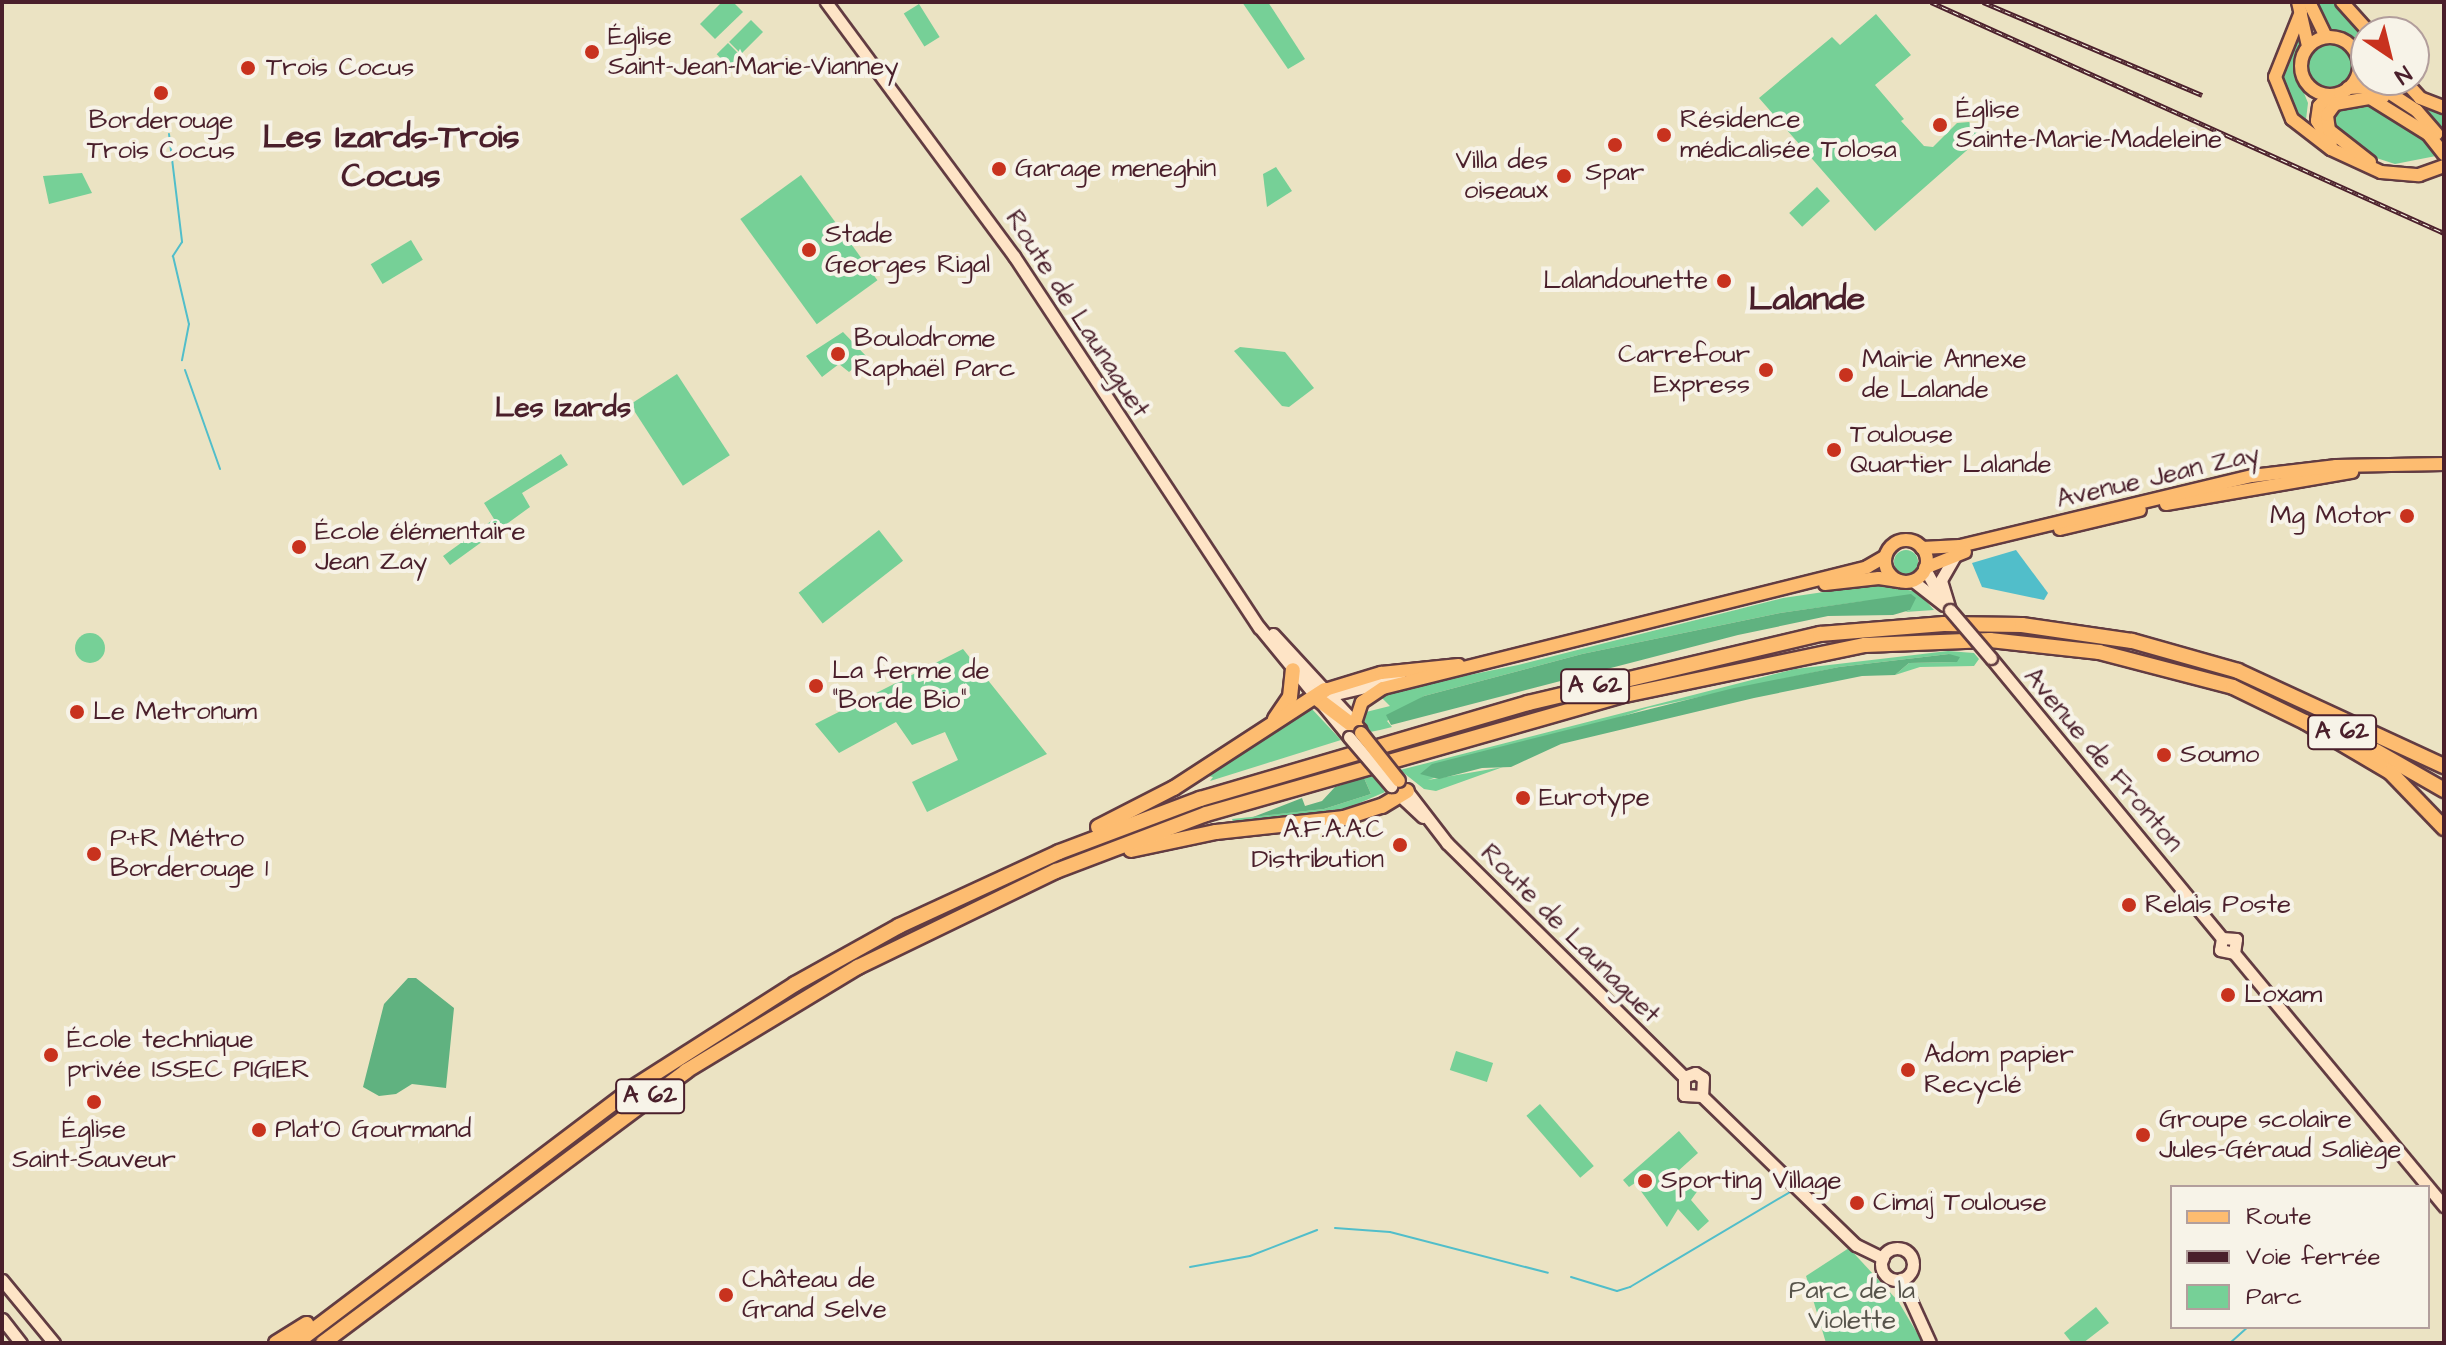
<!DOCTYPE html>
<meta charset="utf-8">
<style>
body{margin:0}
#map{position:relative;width:2446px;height:1345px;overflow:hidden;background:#ebe3c3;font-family:"Architects Daughter",sans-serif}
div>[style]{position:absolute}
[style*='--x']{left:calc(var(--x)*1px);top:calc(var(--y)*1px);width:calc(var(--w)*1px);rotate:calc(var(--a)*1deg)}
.green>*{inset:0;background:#76d097;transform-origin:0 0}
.round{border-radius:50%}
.forest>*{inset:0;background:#60b280}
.water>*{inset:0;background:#51beca}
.stream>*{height:2px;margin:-1px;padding:0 1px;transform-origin:1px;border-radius:1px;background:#51beca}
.roads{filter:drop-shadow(2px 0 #623c42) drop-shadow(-2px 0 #623c42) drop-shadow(0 2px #623c42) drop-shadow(0 -2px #623c42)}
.secondary>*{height:11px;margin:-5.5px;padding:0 5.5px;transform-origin:5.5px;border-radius:5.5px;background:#fee4c6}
.secondary>.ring{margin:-5.5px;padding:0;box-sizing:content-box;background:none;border:11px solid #fee4c6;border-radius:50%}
.primary>*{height:12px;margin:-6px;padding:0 6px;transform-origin:6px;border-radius:6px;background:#fdbc70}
.primary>.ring{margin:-6px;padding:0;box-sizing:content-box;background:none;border:12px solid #fdbc70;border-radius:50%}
.motorway>*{height:14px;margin:-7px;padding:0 7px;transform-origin:7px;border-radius:7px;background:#fdbc70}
.rail>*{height:5px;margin-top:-2.5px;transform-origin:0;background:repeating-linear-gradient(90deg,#f7f3e8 0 6px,#4a1f2b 0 12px);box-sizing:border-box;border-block:2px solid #4a1f2b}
.bridges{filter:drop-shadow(2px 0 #623c42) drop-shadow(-2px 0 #623c42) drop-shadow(0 2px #623c42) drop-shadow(0 -2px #623c42)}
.secondary-bridge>*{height:11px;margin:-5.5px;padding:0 5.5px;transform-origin:5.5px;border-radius:5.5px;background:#fee4c6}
.primary-bridge>*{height:12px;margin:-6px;padding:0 6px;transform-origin:6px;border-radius:6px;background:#fdbc70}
.dots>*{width:22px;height:22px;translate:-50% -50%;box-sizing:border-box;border:4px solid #f7f3e8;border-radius:50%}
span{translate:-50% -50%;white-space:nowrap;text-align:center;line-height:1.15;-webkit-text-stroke:8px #f7f3e8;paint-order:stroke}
.shield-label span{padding:2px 6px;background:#f7f3e8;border:2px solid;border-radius:6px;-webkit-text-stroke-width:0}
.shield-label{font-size:24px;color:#4a1f2b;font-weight:700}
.poi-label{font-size:26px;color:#4a1f2b}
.left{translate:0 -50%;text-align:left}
.right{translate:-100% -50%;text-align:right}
.street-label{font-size:26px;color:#4a1f2b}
.park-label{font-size:26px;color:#57544b}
.neighbourhood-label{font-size:28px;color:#4a1f2b;font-weight:700}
.district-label{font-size:34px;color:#4a1f2b;font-weight:700}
.frame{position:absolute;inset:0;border:4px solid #4a1f2b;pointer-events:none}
.legend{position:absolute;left:2170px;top:1185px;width:260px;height:144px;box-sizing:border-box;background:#f7f3e8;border:2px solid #b29e9c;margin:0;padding:10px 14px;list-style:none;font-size:24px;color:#4a1f2b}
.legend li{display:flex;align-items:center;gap:16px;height:40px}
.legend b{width:40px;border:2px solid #b29e9c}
.north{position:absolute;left:2350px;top:16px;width:80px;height:80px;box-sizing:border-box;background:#f7f3e8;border:2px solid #b29e9c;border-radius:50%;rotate:145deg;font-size:22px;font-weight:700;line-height:32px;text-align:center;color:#4a1f2b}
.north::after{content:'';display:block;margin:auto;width:28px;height:36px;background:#c8321e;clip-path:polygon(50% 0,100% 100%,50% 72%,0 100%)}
</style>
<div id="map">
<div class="green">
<div style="clip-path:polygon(722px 2px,733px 2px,743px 12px,715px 39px,700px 24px)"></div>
<div style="clip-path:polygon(1242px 2px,1268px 2px,1305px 59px,1288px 69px)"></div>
<div style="clip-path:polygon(2313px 2px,2339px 2px,2362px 34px,2355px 39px,2328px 29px)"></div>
<div style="left:919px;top:4px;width:39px;height:18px;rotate:58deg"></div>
<div style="clip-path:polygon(1876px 14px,1911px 55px,1875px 85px,1904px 119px,1901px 121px,1924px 146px,1933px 147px,1957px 123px,1969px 122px,1982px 137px,1875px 231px,1759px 98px,1832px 37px,1840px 45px)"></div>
<div style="left:751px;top:20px;width:17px;height:31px;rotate:45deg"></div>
<div style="clip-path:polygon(2295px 33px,2301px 45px,2294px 68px,2308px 103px,2305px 128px,2278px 82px)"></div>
<div style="left:728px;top:43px;width:31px;height:16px;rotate:45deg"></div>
<div class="round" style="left:2308px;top:43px;width:44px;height:44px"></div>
<div style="clip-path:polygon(2377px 80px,2401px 80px,2444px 109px,2444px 136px)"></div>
<div style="clip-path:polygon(2367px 100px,2423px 135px,2441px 155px,2395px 164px,2364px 154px,2339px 136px,2331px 119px,2334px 111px)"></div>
<div style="clip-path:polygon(1276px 167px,1292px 191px,1267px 207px,1263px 174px)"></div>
<div style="clip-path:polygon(82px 173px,92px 193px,49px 204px,43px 176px)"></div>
<div style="left:801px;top:175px;width:130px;height:75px;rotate:54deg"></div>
<div style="left:1817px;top:187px;width:19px;height:38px;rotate:47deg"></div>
<div style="left:411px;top:240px;width:23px;height:47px;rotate:59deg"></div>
<div style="clip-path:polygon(843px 332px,867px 357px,849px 372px,839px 364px,822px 377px,806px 356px)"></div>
<div style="clip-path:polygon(1240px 347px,1285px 352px,1314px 388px,1289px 407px,1282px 406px,1234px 351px)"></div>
<div style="left:677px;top:374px;width:97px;height:56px;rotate:57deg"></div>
<div style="clip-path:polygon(561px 454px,568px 465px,522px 493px,530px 507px,450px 565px,443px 556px,494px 519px,484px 503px)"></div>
<div style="left:879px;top:530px;width:39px;height:102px;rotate:52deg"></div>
<div class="round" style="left:1894px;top:550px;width:24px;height:24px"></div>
<div style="clip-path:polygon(1878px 584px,1918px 592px,1934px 610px,1905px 612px,1910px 610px,1865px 601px,1780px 613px,1582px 654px,1424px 696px,1387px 721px,1392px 727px,1380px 730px,1370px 732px,1364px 721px,1366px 712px,1390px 706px,1380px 696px,1406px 688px,1518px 665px,1783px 598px)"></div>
<div class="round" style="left:75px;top:633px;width:30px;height:30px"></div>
<div style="clip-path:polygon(963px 649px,1047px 754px,927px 812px,912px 782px,958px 760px,945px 732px,912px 745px,896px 722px,839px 753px,815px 724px)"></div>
<div style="clip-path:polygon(1948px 651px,1974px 653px,1979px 659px,1974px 666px,1920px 667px,1895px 675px,1909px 663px,1957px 662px,1949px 654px,1839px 667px,1648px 708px,1428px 780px,1503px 767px,1436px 791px,1424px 789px,1400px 770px,1795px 669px)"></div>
<div style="clip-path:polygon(1311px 708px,1341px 740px,1210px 781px,1213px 777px,1204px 775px)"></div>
<div style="clip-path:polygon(1374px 776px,1385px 792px,1348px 808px,1234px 824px,1232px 819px,1324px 809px,1371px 794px,1364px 778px)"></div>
<div style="left:1456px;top:1051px;width:39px;height:20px;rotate:18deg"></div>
<div style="left:1540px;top:1104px;width:82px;height:18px;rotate:49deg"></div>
<div style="clip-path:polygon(1679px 1131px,1698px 1153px,1667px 1181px,1674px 1189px,1692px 1176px,1701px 1186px,1691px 1200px,1709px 1221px,1698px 1231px,1678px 1209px,1667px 1227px,1635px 1183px,1629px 1187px,1623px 1180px)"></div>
<div style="clip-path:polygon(1849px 1248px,1898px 1301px,1923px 1343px,1826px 1343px,1806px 1276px)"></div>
<div style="clip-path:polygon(2096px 1307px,2109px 1323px,2083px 1343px,2072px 1343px,2064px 1333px)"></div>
</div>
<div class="forest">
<div style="clip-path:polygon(1911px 594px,1916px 598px,1910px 610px,1893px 615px,1828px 616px,1738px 635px,1391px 725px,1386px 715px,1424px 696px,1582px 654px,1780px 613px)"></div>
<div style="clip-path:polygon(1949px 654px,1960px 657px,1957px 662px,1909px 663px,1895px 675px,1862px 676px,1754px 698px,1561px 744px,1511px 767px,1482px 768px,1439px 779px,1420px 774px,1432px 764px,1734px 688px,1839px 667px)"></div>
<div style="clip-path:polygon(1364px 778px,1371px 794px,1324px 809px,1253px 817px,1302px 798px,1305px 806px,1322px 801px,1335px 787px)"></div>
<div style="clip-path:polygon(408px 978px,416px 978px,454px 1008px,446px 1088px,412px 1084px,396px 1094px,379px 1096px,363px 1087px,384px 1004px)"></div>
</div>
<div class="water">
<div style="clip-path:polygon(2016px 550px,2048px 593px,2044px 600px,1982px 587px,1972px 563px)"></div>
</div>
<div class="stream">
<div style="--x:169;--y:134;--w:109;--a:83.1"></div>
<div style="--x:182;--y:242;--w:17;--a:123"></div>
<div style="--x:173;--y:256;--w:70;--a:76.8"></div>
<div style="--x:189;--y:324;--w:37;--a:101"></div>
<div style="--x:185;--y:370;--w:105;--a:70.5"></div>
<div style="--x:1335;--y:1228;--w:55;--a:4.2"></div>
<div style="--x:1390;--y:1232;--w:163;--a:14.5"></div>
<div style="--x:1190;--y:1267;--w:61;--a:-10.4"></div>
<div style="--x:1250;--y:1256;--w:72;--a:-21.2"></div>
<div style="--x:1571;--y:1277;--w:48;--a:16.9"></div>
<div style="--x:1617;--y:1291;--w:14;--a:-17"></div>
<div style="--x:1630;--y:1287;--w:188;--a:-30.7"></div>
<div style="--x:2230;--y:1343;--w:24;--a:-42"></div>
</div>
<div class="roads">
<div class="secondary">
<div style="--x:826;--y:2;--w:316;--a:53.5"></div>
<div style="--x:1014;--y:256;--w:445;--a:56.6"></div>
<div style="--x:1259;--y:627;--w:142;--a:50.7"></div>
<div style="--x:1925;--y:569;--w:31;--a:61"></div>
<div style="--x:1913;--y:581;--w:39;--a:38"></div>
<div style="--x:1950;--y:610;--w:31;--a:-107"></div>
<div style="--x:1941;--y:580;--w:28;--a:-60"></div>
<div style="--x:1273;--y:634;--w:121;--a:47.3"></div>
<div style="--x:1991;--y:658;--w:363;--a:50.5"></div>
<div style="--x:1327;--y:696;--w:75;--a:-13.1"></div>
<div style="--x:1395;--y:791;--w:38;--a:43"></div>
<div style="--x:1407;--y:791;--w:66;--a:52.4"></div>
<div style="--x:1447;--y:843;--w:333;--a:44.6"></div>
<div style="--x:2222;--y:938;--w:14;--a:4"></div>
<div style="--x:2236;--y:939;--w:14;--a:98"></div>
<div style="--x:2222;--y:938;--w:12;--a:99"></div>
<div style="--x:2220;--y:950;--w:14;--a:12"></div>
<div style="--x:2234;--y:953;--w:329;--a:50.3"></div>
<div style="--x:1684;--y:1077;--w:12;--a:-20"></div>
<div style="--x:1695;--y:1073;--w:9;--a:32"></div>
<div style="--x:1703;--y:1078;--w:18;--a:93"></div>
<div style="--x:1684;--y:1077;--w:18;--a:90"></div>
<div style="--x:1684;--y:1095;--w:18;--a:3"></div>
<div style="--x:1702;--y:1096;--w:214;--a:44.1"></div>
<div style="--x:1856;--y:1245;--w:30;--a:26"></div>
<div class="ring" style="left:1881px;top:1248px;width:21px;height:21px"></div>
<div style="--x:1901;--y:1279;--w:70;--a:65.6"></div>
<div style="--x:2;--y:1280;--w:82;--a:50.5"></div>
<div style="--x:2;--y:1319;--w:31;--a:52"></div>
</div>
<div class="primary">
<div style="--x:2298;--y:2;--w:45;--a:77.2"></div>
<div style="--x:2309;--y:2;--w:39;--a:64"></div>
<div style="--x:2342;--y:2;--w:40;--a:48"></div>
<div style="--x:2301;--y:12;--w:70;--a:111.8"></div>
<div style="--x:2275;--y:77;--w:45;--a:68"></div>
<div style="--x:2292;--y:119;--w:49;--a:37.6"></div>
<div style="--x:2331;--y:149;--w:55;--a:24.7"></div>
<div style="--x:2381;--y:172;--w:38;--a:5"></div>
<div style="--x:2419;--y:175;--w:27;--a:-20"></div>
<div class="ring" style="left:2301px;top:37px;width:46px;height:46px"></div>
<div style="--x:2370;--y:80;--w:56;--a:33.4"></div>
<div style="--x:2417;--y:111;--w:30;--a:49"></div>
<div style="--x:2404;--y:80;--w:24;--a:48"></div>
<div style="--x:2420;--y:98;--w:26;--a:21"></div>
<div style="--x:2348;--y:88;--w:18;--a:-3"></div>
<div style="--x:2366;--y:87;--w:20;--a:30"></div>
<div style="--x:2329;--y:95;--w:15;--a:132"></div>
<div style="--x:2319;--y:106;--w:15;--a:98"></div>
<div style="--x:2317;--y:121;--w:27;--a:59"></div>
<div style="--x:2425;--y:130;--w:31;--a:52"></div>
<div style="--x:2370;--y:162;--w:52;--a:-142"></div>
<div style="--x:2329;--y:130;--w:15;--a:-98"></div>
<div style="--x:2327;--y:115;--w:14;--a:-54"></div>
<div style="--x:2335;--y:104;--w:36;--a:-10"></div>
<div style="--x:2370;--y:98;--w:68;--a:31.8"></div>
<div style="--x:2166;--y:504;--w:189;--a:-9.8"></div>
<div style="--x:2060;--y:529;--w:82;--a:-13.4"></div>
<div class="ring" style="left:1885px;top:540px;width:30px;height:30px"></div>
<div style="--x:1922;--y:548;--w:38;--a:-3"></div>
<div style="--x:1960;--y:546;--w:300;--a:-13.5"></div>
<div style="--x:2252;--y:476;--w:85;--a:-6.8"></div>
<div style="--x:2336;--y:466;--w:108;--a:-1.1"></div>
<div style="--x:1925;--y:568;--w:43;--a:-21.8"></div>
<div style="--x:1825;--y:584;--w:54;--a:-6.3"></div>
<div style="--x:1879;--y:578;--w:20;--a:9"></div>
<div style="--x:1325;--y:690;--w:59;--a:-16.9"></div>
<div style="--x:1381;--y:673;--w:78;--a:-5.9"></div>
<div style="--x:1360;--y:731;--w:9;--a:-122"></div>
<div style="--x:1355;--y:723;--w:22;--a:-72"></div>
<div style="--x:1362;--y:702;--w:25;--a:-34"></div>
<div style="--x:1383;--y:688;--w:499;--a:-14"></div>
<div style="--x:1867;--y:567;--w:20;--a:-30"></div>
</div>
<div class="motorway">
<div style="--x:1315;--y:697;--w:56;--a:37.1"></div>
<div style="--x:1275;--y:719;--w:27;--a:-56"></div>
<div style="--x:1290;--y:697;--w:27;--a:-84"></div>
<div style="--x:2355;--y:739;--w:103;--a:29.8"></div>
<div style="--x:1098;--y:827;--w:85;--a:-27.2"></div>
<div style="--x:1174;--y:788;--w:180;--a:-33"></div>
<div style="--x:1131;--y:850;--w:87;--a:-12"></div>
<div style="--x:1216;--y:832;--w:129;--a:-6.2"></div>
<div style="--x:1344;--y:818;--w:40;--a:-18"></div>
<div style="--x:1382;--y:806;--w:29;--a:-31"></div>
<div style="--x:276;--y:1343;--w:36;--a:-32"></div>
<div style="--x:296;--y:1343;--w:424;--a:-37.1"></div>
<div style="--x:634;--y:1087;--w:191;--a:-32.6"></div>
<div style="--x:795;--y:984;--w:119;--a:-29.1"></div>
<div style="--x:899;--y:926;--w:176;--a:-24.8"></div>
<div style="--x:1059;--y:852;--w:151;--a:-20.6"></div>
<div style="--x:1200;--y:799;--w:342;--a:-16.3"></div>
<div style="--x:1528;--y:703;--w:300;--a:-13.3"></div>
<div style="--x:1820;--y:634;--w:124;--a:-4.6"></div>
<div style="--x:1944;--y:624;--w:78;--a:0.7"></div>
<div style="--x:2022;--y:625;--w:111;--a:8.3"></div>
<div style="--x:2132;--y:641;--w:110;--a:15.8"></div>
<div style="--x:2238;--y:671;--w:227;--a:24.8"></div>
<div style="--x:323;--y:1343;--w:454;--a:-36.8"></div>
<div style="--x:686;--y:1071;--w:201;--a:-31.2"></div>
<div style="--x:858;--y:967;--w:220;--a:-25.9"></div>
<div style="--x:1056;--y:871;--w:160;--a:-20.8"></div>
<div style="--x:1206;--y:814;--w:436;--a:-15.9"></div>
<div style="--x:1625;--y:695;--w:245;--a:-11.8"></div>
<div style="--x:1865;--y:645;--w:125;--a:-2.3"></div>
<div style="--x:1990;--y:640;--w:110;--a:6.3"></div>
<div style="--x:2099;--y:652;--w:138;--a:14.6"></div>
<div style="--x:2233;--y:687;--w:80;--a:25.9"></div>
<div style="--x:2305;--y:722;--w:99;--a:30.5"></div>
<div style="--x:2390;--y:772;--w:78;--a:46"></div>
</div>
</div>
<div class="rail">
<div style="--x:1931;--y:2;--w:563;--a:24.24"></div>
<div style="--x:1983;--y:2;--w:238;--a:23"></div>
</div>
<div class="bridges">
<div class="secondary-bridge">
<div style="--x:1950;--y:610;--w:63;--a:49.5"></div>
<div style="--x:1349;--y:737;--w:65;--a:49.4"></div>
</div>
<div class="primary-bridge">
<div style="--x:1361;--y:733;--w:61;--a:51.6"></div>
</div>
</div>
<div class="dots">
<div style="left:592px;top:52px;background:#c8321e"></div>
<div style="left:248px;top:68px;background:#c8321e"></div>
<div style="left:161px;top:93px;background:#c8321e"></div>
<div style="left:1940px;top:125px;background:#c8321e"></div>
<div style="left:1664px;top:135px;background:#c8321e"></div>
<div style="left:1615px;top:145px;background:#c8321e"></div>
<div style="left:999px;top:169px;background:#c8321e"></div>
<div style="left:1564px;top:176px;background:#c8321e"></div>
<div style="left:809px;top:250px;background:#c8321e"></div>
<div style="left:1724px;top:281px;background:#c8321e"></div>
<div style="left:838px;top:354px;background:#c8321e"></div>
<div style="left:1766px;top:370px;background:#c8321e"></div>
<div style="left:1846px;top:375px;background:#c8321e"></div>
<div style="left:1834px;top:450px;background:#c8321e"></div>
<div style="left:2407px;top:516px;background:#c8321e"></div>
<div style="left:299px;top:547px;background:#c8321e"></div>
<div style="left:816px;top:686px;background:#c8321e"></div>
<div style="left:77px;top:712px;background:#c8321e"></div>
<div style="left:2164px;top:755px;background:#c8321e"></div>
<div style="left:1523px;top:798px;background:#c8321e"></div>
<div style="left:1400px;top:845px;background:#c8321e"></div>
<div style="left:94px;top:854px;background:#c8321e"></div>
<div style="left:2129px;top:905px;background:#c8321e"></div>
<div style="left:2228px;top:995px;background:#c8321e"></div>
<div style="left:51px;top:1055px;background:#c8321e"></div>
<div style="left:1908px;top:1070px;background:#c8321e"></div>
<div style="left:94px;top:1102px;background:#c8321e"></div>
<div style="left:259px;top:1130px;background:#c8321e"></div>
<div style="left:2143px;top:1135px;background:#c8321e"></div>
<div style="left:1645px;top:1181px;background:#c8321e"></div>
<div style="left:1857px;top:1203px;background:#c8321e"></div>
<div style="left:726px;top:1295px;background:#c8321e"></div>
</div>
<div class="shield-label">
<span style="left:1595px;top:686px">A 62</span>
<span style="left:2342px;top:732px">A 62</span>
<span style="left:650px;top:1096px">A 62</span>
</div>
<div class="poi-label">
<span class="left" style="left:608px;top:52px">Église<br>Saint-Jean-Marie-Vianney</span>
<span class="left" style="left:266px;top:68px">Trois Cocus</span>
<span class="left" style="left:1956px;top:125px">Église<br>Sainte-Marie-Madeleine</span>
<span class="left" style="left:1680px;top:135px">Résidence<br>médicalisée Tolosa</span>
<span style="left:161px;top:136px">Borderouge<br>Trois Cocus</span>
<span class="right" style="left:1548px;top:176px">Villa des<br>oiseaux</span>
<span class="left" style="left:1015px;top:169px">Garage meneghin</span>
<span style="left:1615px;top:173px">Spar</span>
<span class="left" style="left:825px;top:250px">Stade<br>Georges Rigal</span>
<span class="right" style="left:1708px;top:281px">Lalandounette</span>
<span class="left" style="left:854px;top:354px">Boulodrome<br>Raphaël Parc</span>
<span class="right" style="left:1750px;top:370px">Carrefour<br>Express</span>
<span class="left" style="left:1862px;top:375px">Mairie Annexe<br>de Lalande</span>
<span class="left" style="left:1850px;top:450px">Toulouse<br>Quartier Lalande</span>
<span class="right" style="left:2391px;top:516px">Mg Motor</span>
<span class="left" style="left:315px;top:547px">École élémentaire<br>Jean Zay</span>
<span class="left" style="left:832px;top:686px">La ferme de<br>"Borde Bio"</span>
<span class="left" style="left:93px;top:712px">Le Metronum</span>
<span class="left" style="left:2180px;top:755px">Soumo</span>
<span class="left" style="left:1539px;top:798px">Eurotype</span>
<span class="right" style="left:1384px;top:845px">A.F.A.A.C<br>Distribution</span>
<span class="left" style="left:110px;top:854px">P+R Métro<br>Borderouge 1</span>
<span class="left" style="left:2145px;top:905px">Relais Poste</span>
<span class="left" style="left:2244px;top:995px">Loxam</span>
<span class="left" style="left:67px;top:1055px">École technique<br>privée ISSEC PIGIER</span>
<span class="left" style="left:1924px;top:1070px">Adom papier<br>Recyclé</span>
<span class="left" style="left:2159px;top:1135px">Groupe scolaire<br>Jules-Géraud Saliège</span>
<span style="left:94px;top:1145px">Église<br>Saint-Sauveur</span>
<span class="left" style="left:275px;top:1130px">Plat'O Gourmand</span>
<span class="left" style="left:1661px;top:1181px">Sporting Village</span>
<span class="left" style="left:1873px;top:1203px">Cimaj Toulouse</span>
<span class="left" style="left:742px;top:1295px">Château de<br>Grand Selve</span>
</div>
<div class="street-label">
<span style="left:1077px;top:314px;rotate:57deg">Route de Launaguet</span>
<span style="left:2158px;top:477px;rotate:-13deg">Avenue Jean Zay</span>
<span style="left:2103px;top:760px;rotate:50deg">Avenue de Fronton</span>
<span style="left:1570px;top:934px;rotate:45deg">Route de Launaguet</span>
</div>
<div class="park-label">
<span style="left:1852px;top:1306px">Parc de la<br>Violette</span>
</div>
<div class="neighbourhood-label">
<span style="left:563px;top:408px">Les Izards</span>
</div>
<div class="district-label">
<span style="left:391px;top:157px">Les Izards-Trois<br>Cocus</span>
<span style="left:1807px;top:300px">Lalande</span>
</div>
<div class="frame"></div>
<ul class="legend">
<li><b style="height:10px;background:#fdbc70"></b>Route</li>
<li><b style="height:10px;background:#4a1f2b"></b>Voie ferrée</li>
<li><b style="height:22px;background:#76d097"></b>Parc</li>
</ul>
<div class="north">N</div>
</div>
